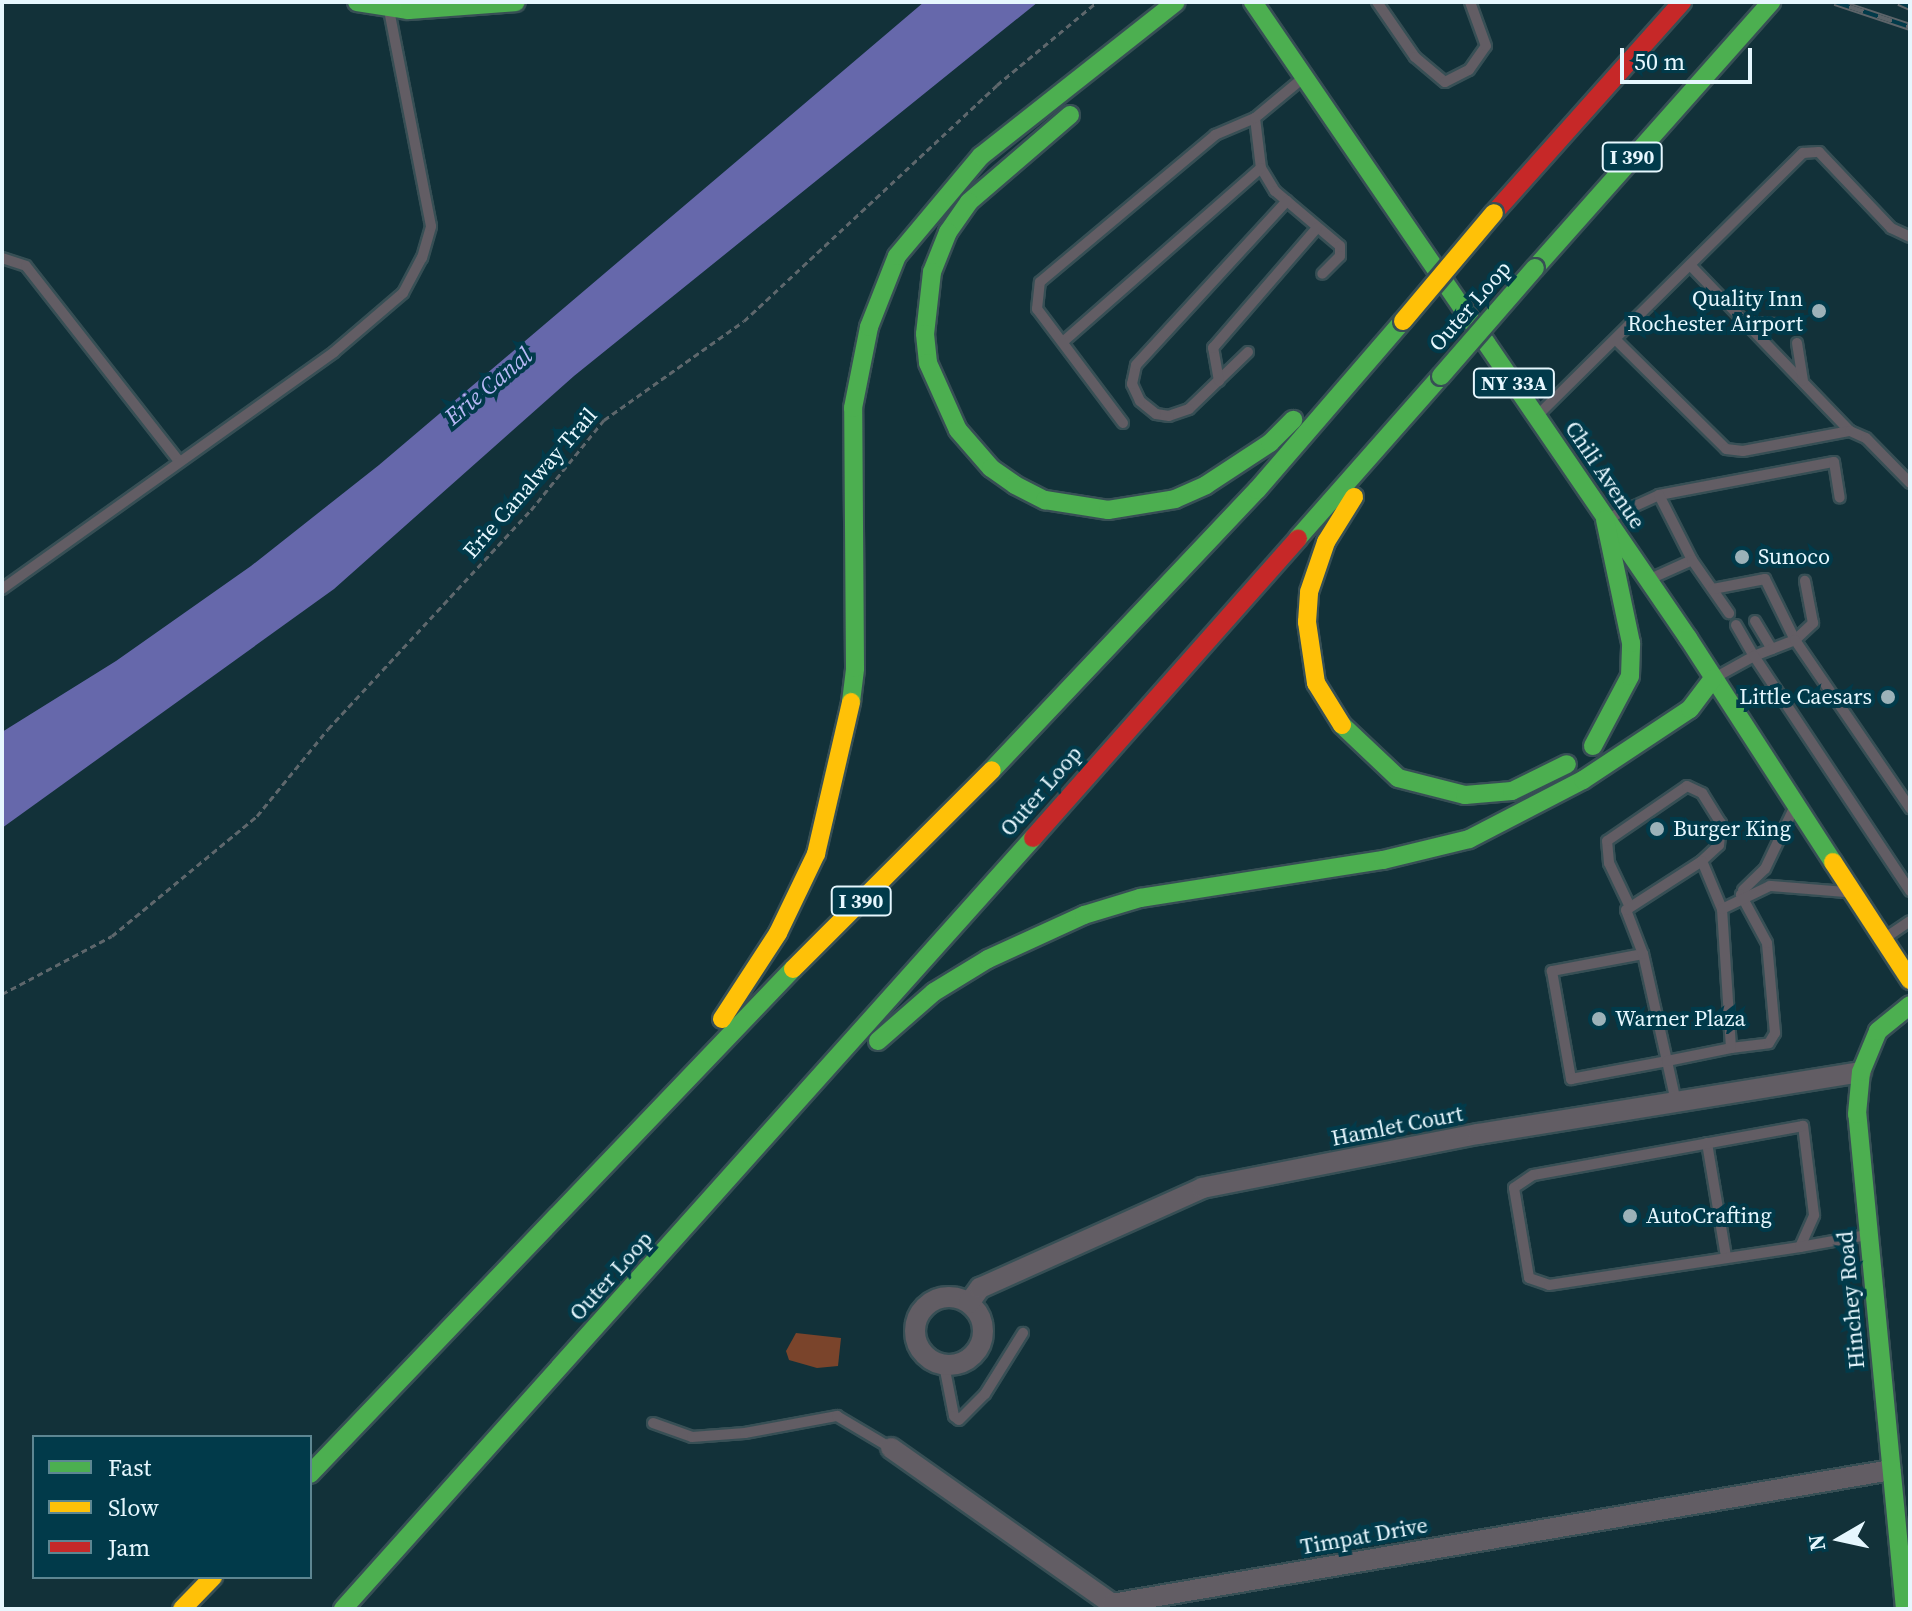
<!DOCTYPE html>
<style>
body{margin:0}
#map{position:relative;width:1912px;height:1611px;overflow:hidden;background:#123139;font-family:"Source Serif 4",serif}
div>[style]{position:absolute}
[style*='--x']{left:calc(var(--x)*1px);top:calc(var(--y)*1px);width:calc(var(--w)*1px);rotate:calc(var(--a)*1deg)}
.green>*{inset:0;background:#7a442b}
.water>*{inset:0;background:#6668ab}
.path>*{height:3px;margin-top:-1.5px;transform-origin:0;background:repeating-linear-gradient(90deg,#5e676c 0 6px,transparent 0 10px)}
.roads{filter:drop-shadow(2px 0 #374f55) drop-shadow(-2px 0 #374f55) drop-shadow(0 2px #374f55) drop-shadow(0 -2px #374f55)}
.lane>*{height:10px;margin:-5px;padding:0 5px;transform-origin:5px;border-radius:5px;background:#625d64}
.street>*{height:20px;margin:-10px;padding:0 10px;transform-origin:10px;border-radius:10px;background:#625d64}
.street>.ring{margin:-10px;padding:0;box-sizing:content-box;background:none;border:20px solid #625d64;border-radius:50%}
.fast>*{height:18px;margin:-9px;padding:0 9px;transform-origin:9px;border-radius:9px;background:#4caf50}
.slow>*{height:18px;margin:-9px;padding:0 9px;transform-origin:9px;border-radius:9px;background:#ffc107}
.jam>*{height:18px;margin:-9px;padding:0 9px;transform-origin:9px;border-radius:9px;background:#c62828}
.rail>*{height:8px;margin-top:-4px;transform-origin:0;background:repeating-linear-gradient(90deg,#013a4a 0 15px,#5c6469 0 30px);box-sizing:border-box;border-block:2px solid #5c6469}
.bridges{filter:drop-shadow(2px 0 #374f55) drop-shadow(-2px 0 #374f55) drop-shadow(0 2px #374f55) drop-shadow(0 -2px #374f55)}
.fast-bridge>*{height:18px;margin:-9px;padding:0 9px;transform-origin:9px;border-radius:9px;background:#4caf50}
.slow-bridge>*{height:18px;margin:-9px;padding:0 9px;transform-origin:9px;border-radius:9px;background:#ffc107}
.dots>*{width:22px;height:22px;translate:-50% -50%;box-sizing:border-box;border:4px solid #013a4a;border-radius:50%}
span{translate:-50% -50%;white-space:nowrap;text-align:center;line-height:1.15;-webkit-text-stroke:8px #013a4a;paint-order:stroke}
.shield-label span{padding:2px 6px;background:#013a4a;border:2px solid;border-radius:6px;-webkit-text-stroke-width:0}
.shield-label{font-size:20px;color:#e6f7fe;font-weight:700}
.poi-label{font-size:22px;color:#e6f7fe}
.right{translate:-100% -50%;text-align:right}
.left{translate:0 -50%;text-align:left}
.street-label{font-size:22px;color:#e6f7fe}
.water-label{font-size:24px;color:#b8b9f6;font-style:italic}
.frame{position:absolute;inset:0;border:4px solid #e6f7fe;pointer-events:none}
.legend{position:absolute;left:32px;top:1435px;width:280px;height:144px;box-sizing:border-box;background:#013a4a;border:2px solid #5d8692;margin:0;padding:10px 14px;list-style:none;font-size:24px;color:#e6f7fe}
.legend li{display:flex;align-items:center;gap:16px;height:40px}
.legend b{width:40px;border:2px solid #5d8692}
.north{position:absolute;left:1800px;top:1499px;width:80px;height:80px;-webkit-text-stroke:6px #013a4a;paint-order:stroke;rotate:261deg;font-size:22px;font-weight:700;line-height:32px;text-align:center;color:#e6f7fe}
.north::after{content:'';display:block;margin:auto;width:28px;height:36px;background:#e6f7fe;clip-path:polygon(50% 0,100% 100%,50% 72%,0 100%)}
.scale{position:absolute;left:1620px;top:48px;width:132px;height:36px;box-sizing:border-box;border:4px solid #e6f7fe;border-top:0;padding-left:10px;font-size:24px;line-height:28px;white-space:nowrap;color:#e6f7fe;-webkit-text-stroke:6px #013a4a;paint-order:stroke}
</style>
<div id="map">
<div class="green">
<div style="clip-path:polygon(796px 1333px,841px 1338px,838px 1366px,817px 1368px,789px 1360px,786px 1351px)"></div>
</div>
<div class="water">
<div style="clip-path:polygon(924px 2px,1038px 2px,574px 376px,334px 589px,2px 828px,2px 732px,116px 661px,251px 566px,379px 465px)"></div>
</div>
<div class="path">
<div style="--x:2;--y:994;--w:124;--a:-27.8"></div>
<div style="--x:112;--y:936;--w:188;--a:-39.6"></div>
<div style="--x:257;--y:816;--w:112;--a:-50.8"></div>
<div style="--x:328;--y:729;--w:299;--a:-47.2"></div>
<div style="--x:531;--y:510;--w:116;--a:-51"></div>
<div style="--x:604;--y:420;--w:171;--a:-35.3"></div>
<div style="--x:744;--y:321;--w:346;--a:-43"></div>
<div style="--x:997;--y:85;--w:130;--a:-39.7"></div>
</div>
<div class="roads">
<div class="lane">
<div style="--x:1377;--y:2;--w:67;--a:55.4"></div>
<div style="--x:1415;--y:57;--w:39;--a:40"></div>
<div style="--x:1445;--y:82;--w:27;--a:-27"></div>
<div style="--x:1469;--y:70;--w:29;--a:-55"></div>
<div style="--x:1486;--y:46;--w:47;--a:-110"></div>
<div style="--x:1255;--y:118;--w:50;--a:83.2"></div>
<div style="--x:1261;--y:168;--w:27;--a:59"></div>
<div style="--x:1275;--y:191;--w:85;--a:40.2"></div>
<div style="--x:1340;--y:246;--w:10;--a:90"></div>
<div style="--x:1340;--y:256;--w:25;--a:135"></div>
<div style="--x:2;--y:258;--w:25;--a:18"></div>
<div style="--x:26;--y:266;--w:246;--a:51.9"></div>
<div style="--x:1691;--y:266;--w:229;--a:46.1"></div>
<div style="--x:1746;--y:323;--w:31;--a:2"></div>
<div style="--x:1616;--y:340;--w:155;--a:44.7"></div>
<div style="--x:1726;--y:449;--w:17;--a:7"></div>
<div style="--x:1743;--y:451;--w:109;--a:-10.6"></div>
<div style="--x:1850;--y:431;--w:17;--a:24"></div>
<div style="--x:1866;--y:438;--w:63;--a:45.6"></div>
<div style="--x:1064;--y:341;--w:262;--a:-41.3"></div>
<div style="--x:1797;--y:343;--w:38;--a:81"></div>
<div style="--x:1248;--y:352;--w:82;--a:136"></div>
<div style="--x:1189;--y:409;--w:21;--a:161"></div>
<div style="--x:1169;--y:416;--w:13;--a:-171"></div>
<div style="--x:1156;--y:414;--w:21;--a:-141"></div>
<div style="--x:1140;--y:401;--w:19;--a:-115"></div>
<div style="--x:1132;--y:384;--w:19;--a:-78"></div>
<div style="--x:1136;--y:365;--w:223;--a:-47.4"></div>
<div style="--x:1219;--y:381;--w:34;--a:-100"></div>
<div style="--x:1213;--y:348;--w:159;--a:-49.1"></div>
<div style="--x:1538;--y:415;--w:373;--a:-44.7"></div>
<div style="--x:1803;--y:153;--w:16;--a:-4"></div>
<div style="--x:1819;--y:152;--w:105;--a:46.5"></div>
<div style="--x:1891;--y:228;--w:21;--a:25"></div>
<div style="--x:1123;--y:423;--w:143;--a:-127"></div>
<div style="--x:1037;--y:309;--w:27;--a:-84"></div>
<div style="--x:1040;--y:282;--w:229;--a:-40"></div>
<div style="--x:1215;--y:135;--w:43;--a:-23"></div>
<div style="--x:1255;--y:118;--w:62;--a:-39.8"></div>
<div style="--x:1659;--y:495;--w:178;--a:-10.7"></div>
<div style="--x:1834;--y:462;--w:36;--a:81"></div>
<div style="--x:1611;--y:517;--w:53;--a:-24.6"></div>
<div style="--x:1659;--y:495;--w:73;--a:63.1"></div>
<div style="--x:1650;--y:579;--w:46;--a:-24.3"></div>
<div style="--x:1692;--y:560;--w:65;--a:55.1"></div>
<div style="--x:2;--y:589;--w:408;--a:-35.5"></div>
<div style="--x:334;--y:352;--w:91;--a:-40.5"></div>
<div style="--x:403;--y:293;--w:40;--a:-62"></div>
<div style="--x:422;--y:258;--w:33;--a:-74"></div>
<div style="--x:431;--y:226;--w:221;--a:-101"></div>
<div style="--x:1713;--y:589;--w:53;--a:-10.9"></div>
<div style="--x:1765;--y:579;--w:68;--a:63.8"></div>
<div style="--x:1795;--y:640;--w:25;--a:-43"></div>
<div style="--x:1813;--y:623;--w:43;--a:-100.8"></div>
<div style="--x:1755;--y:621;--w:33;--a:59"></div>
<div style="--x:1736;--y:625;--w:36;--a:60"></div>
<div style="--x:1754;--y:656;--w:44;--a:-21.3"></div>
<div style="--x:1795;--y:640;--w:204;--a:55.6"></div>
<div style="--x:1718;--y:676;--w:41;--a:-29.1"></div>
<div style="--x:1754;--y:656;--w:282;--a:56.4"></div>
<div style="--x:1743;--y:890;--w:30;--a:-44"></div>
<div style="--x:1765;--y:869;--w:65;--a:-64.6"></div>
<div style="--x:1630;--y:907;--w:49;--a:-115.5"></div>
<div style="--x:1609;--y:863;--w:22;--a:-95"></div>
<div style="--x:1607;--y:841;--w:97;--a:-34.5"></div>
<div style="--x:1687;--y:786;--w:17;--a:25"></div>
<div style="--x:1702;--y:793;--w:36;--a:58"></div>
<div style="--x:1721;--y:823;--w:22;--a:95"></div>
<div style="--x:1719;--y:845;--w:23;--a:137"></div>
<div style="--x:1885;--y:938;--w:30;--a:-34"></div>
<div style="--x:1643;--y:954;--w:93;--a:169.4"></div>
<div style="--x:1552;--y:971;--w:110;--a:80"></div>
<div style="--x:1571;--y:1079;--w:98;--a:-10.6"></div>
<div style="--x:1667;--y:1061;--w:110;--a:-102.6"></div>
<div style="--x:1643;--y:954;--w:47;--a:-111.1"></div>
<div style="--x:1626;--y:910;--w:90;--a:-32.8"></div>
<div style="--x:1702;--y:861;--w:52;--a:67.4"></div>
<div style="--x:1731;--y:1048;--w:38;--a:-7"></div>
<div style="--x:1769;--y:1043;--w:12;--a:-59"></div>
<div style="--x:1775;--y:1033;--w:90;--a:-95.1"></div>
<div style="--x:1767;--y:943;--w:55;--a:-118.4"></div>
<div style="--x:1676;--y:1102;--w:42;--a:-102.4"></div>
<div style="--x:1667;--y:1061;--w:65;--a:-11.5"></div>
<div style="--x:1731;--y:1048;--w:139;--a:-93.7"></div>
<div style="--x:1722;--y:909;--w:53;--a:-25.6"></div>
<div style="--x:1770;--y:886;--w:77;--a:4.5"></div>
<div style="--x:1707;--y:1143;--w:116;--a:80.5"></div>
<div style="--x:1800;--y:1247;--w:35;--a:-66"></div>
<div style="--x:1814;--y:1215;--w:90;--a:-97"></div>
<div style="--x:1803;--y:1126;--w:274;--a:169.7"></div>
<div style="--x:1533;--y:1175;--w:23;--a:146"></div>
<div style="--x:1514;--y:1188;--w:91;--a:80.5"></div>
<div style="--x:1529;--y:1278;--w:21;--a:19"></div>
<div style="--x:1549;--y:1285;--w:254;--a:-8.6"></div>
<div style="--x:1800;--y:1247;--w:68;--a:-10.2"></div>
<div style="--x:944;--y:1365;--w:52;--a:78.9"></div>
<div style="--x:954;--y:1416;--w:6;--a:39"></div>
<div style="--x:959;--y:1420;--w:37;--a:-45"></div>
<div style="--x:985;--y:1394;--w:72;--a:-58.1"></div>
<div style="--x:653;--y:1423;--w:41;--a:19.7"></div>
<div style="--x:692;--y:1437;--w:53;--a:-4.3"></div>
<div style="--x:745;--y:1433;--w:94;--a:-10.5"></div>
<div style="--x:837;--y:1416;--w:63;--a:30.7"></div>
</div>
<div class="street">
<div class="ring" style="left:915px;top:1297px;width:48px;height:48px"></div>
<div style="--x:969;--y:1303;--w:19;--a:-54"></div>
<div style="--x:980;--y:1288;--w:243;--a:-24.2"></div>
<div style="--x:1202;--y:1188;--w:281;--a:-11.1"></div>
<div style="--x:1478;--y:1134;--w:388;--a:-9.2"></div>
<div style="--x:891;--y:1448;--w:271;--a:35.2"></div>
<div style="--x:1112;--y:1604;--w:790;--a:-9.76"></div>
</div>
<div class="fast">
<div style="--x:357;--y:2;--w:52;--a:8.9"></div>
<div style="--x:408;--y:10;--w:108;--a:-4.2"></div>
<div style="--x:1253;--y:2;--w:771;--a:55.63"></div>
<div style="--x:1688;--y:638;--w:267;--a:57.1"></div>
<div style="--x:1070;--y:115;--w:133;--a:139.3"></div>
<div style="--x:969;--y:202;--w:37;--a:125"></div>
<div style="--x:948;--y:232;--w:43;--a:111.8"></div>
<div style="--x:932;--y:272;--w:62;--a:96.4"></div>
<div style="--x:925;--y:334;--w:29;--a:84"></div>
<div style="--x:928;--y:363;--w:73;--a:65.9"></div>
<div style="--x:958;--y:430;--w:50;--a:49"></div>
<div style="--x:991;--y:468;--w:29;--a:35"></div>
<div style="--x:1015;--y:485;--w:34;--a:27"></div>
<div style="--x:1045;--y:500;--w:64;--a:9"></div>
<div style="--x:1108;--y:510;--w:68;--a:-9.3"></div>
<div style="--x:1175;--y:499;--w:34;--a:-24"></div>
<div style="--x:1206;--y:485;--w:77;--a:-33.3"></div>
<div style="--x:1270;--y:443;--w:33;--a:-45"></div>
<div style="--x:1535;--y:268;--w:356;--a:-48.4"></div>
<div style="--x:1298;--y:538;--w:216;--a:-48.6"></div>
<div style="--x:851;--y:702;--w:34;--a:-83"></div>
<div style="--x:855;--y:668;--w:260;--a:-90.4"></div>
<div style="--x:853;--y:408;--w:83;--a:-78.8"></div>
<div style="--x:869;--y:327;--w:76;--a:-68.5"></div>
<div style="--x:897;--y:256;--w:131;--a:-50"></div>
<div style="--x:981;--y:156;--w:248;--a:-38.3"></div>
<div style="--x:1342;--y:725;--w:77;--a:43.4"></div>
<div style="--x:1398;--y:778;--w:69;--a:14.2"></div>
<div style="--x:1465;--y:795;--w:47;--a:-4.9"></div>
<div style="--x:1512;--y:791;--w:61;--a:-26.1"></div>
<div style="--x:1593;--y:746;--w:79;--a:-62.1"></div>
<div style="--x:1630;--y:676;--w:33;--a:-88"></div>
<div style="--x:1631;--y:643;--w:126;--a:-101.9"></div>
<div style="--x:992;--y:770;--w:386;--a:-46.6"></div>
<div style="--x:1257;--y:490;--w:223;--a:-49.2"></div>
<div style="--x:878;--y:1041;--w:74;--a:-41.2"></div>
<div style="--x:934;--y:992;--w:63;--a:-31.4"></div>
<div style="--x:988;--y:959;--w:106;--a:-24.6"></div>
<div style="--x:1084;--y:915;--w:59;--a:-16.9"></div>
<div style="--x:1140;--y:898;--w:246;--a:-8.9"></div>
<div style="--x:1383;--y:860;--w:89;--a:-13.7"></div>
<div style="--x:1469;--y:839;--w:128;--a:-27.4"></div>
<div style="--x:1583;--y:780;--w:128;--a:-33.6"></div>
<div style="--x:1690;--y:709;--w:38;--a:-53"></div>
<div style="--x:310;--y:1474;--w:699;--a:-46.28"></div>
<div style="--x:343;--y:1609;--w:1035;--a:-48.17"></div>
<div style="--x:1905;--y:1609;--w:497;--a:-95.5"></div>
<div style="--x:1857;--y:1114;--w:42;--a:-84.6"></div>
<div style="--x:1861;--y:1072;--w:44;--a:-67.5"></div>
<div style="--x:1878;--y:1031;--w:41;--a:-39.1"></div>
</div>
<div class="slow">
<div style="--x:1342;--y:725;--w:49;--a:-121.8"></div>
<div style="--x:1316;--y:683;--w:62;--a:-98.4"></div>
<div style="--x:1307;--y:622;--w:30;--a:-86"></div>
<div style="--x:1309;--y:592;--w:53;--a:-71.2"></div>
<div style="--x:1326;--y:542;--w:53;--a:-58.1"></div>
<div style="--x:1833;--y:862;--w:141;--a:56.9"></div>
<div style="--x:793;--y:969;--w:281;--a:-45"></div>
<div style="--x:722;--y:1019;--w:103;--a:-56.9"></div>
<div style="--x:778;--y:933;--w:88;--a:-64.3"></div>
<div style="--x:816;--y:854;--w:156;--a:-77"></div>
<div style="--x:182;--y:1609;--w:45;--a:-45.9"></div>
</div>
<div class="jam">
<div style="--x:1494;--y:213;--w:283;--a:-48.3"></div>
<div style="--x:1033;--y:838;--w:400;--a:-48.5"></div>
</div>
</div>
<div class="rail">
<div style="--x:1835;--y:2;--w:79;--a:18.4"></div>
<div style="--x:1899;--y:2;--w:12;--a:24"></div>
</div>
<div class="bridges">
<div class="fast-bridge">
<div style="--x:1441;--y:376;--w:143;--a:-49"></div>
</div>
<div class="slow-bridge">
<div style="--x:1403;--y:321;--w:141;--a:-49.9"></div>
</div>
</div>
<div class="dots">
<div style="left:1819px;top:311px;background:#9cb2b9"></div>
<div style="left:1742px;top:557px;background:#9cb2b9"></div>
<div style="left:1888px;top:697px;background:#9cb2b9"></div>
<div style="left:1657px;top:829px;background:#9cb2b9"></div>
<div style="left:1599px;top:1019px;background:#9cb2b9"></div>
<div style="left:1630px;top:1216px;background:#9cb2b9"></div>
</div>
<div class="shield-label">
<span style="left:1632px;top:157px">I 390</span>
<span style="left:1514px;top:383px">NY 33A</span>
<span style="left:861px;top:901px">I 390</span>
</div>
<div class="poi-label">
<span class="right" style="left:1803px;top:311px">Quality Inn<br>Rochester Airport</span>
<span class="left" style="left:1758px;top:557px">Sunoco</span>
<span class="right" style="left:1872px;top:697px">Little Caesars</span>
<span class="left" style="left:1673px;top:829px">Burger King</span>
<span class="left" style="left:1615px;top:1019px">Warner Plaza</span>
<span class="left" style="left:1646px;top:1216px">AutoCrafting</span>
</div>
<div class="street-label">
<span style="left:1470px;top:306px;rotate:-49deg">Outer Loop</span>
<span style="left:1605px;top:475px;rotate:56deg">Chili Avenue</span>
<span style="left:530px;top:483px;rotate:-49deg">Erie Canalway Trail</span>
<span style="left:1041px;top:791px;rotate:-49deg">Outer Loop</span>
<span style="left:1397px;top:1126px;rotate:-11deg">Hamlet Court</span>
<span style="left:611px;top:1276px;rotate:-48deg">Outer Loop</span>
<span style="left:1851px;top:1300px;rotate:-95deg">Hinchey Road</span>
<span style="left:1364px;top:1536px;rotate:-10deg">Timpat Drive</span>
</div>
<div class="water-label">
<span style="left:488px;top:386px;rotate:-40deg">Erie Canal</span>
</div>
<div class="frame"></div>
<ul class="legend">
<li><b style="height:10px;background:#4caf50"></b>Fast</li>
<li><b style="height:10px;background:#ffc107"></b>Slow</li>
<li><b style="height:10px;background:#c62828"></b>Jam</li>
</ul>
<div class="north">N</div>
<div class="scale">50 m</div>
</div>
